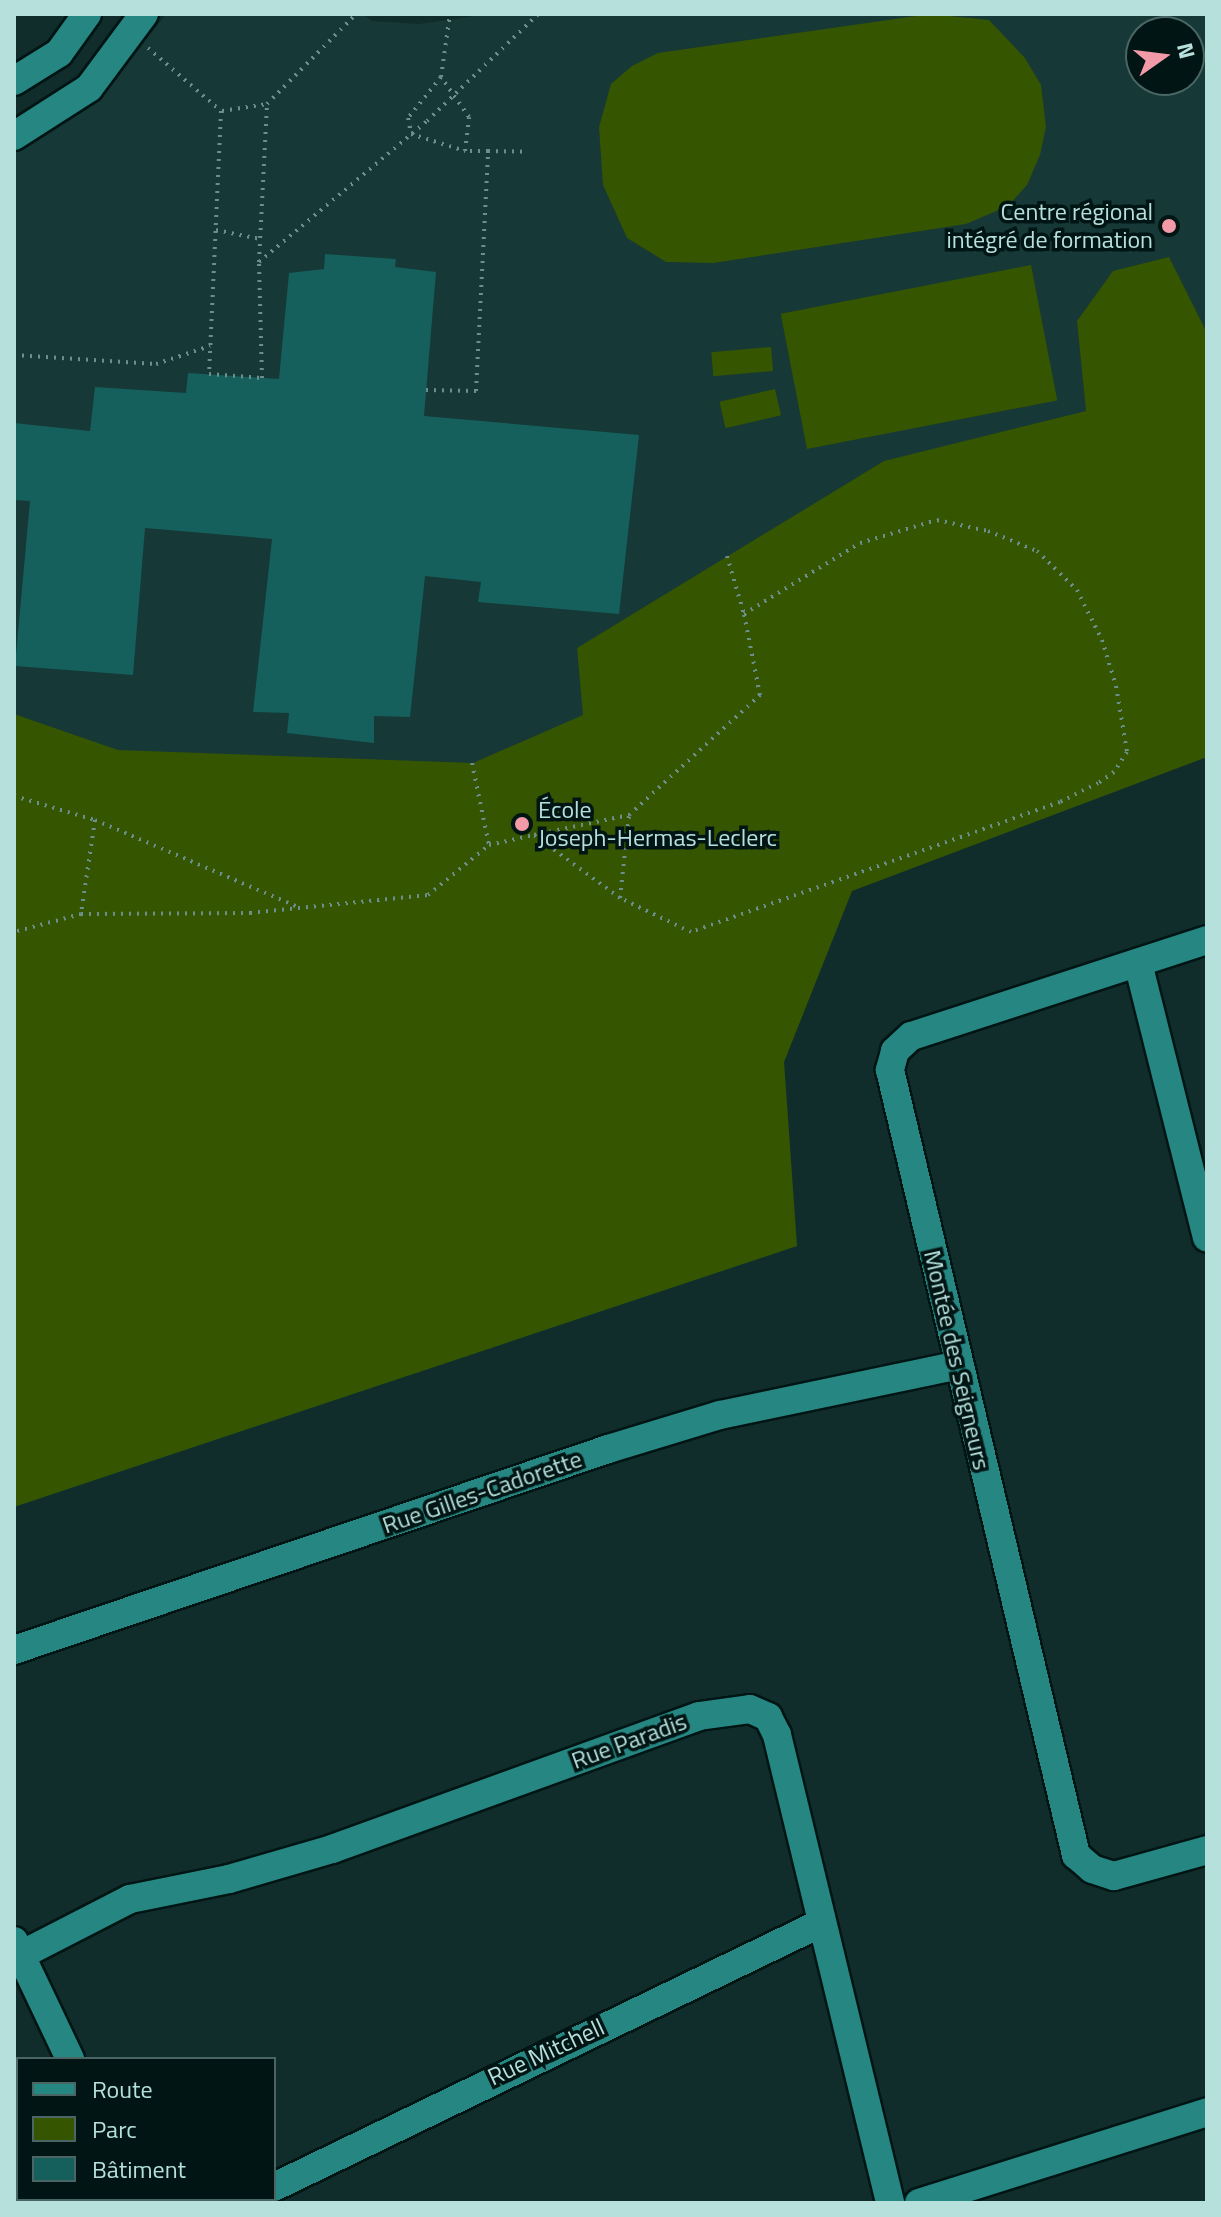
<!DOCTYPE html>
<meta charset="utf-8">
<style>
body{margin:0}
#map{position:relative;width:1221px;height:2217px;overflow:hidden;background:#102d2b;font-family:"Titillium Web",sans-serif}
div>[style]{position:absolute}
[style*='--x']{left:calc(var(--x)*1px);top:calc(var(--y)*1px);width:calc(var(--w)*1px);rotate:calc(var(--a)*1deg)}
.built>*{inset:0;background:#163836}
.green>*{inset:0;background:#355500;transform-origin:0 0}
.building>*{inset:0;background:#15605c}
.path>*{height:4px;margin-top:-2px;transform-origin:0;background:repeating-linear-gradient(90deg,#6b8f8c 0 2px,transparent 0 8px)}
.roads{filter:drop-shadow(2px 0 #001514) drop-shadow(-2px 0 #001514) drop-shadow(0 2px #001514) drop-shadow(0 -2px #001514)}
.minor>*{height:28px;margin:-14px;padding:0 14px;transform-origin:14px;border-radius:14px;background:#268782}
.dots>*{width:22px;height:22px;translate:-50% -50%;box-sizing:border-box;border:4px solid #001514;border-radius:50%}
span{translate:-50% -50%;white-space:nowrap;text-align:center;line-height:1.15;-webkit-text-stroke:7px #001514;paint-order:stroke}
.poi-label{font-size:24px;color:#b6e0dc}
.right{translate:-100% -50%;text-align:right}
.left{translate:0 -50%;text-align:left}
.street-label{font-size:24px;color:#b6e0dc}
.frame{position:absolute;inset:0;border:16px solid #b6e0dc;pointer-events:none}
.legend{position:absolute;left:16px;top:2057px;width:260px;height:144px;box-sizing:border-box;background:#001514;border:2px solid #496664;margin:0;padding:10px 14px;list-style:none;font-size:24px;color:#b6e0dc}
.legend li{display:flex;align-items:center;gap:16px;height:40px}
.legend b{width:40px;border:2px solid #496664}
.north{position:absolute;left:1125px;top:16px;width:80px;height:80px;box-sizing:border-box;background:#001514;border:2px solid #496664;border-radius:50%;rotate:76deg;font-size:22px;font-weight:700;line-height:32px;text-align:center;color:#b6e0dc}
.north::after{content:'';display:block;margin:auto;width:28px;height:36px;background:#f39aa8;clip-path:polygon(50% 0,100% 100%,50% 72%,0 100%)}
</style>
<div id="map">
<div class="built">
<div style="clip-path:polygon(evenodd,166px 14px,363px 14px,372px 21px,419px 24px,489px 14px,1207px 14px,1207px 757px,852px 891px,784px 1062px,797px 1246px,14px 1507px,14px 154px,95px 104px,166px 14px,1141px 32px,1189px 32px,1189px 80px,1141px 80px,1141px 32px)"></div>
</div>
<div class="green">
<div style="clip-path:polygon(930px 14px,989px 20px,1025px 58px,1041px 85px,1046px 127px,1040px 155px,1027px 185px,1008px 206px,966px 224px,713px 263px,666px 262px,627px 238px,603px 185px,599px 127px,611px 84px,632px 66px,658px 53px)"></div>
<div style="clip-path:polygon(1169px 257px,1207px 333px,1207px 757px,852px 891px,784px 1062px,797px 1246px,14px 1507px,14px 714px,118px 750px,473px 763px,583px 715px,577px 648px,884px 461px,1086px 411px,1077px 321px,1113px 271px)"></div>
<div style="left:1031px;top:265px;width:138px;height:255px;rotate:79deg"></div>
<div style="left:771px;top:347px;width:24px;height:60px;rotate:85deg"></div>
<div style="left:775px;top:389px;width:27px;height:57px;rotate:77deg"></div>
</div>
<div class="building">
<div style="clip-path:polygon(325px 254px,396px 259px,395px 267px,436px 272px,424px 416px,639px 435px,619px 614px,478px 602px,481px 582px,425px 576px,410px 717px,374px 716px,374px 743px,287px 733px,289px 713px,253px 712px,272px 539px,145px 528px,133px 675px,15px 666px,30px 501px,14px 500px,14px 423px,90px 431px,95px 387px,186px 393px,188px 373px,279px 379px,289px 273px,324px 269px)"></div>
</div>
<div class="path">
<div style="--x:148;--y:48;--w:96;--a:40.8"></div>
<div style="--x:221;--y:111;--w:263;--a:92.6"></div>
<div style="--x:209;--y:374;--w:53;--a:4.3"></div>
<div style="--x:262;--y:378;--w:116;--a:-91.5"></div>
<div style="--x:259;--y:262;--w:158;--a:-87.1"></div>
<div style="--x:267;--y:104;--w:127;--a:-45.3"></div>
<div style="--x:441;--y:77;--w:53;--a:128.8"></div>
<div style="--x:408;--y:118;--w:16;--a:79"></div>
<div style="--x:411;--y:134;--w:57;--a:17.5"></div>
<div style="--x:222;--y:111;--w:46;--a:-8.8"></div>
<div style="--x:488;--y:151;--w:39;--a:1"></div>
<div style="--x:216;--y:230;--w:45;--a:11.6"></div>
<div style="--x:259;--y:262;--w:219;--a:-40"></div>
<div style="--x:427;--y:121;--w:154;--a:-43.9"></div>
<div style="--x:14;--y:355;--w:142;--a:3.6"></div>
<div style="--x:156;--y:364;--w:57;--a:-18.4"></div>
<div style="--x:426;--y:390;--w:50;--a:1.1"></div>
<div style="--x:476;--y:391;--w:240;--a:-87.1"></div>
<div style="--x:488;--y:151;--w:23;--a:180"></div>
<div style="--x:465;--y:151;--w:34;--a:-83"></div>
<div style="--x:469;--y:117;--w:49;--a:-125"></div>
<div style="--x:441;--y:77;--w:64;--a:-81.9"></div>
<div style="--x:727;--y:556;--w:60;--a:73.7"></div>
<div style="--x:472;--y:763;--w:84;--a:78.3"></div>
<div style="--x:14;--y:796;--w:84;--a:16.5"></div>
<div style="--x:95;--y:820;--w:95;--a:98.5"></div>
<div style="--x:81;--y:914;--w:69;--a:165"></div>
<div style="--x:95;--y:820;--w:221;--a:23.2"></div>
<div style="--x:620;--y:898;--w:83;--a:-83.8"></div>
<div style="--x:81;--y:914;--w:169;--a:-0.3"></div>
<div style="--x:250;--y:913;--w:179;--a:-5.8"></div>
<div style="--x:428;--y:895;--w:79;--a:-39.3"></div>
<div style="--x:489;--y:845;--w:46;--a:-12.5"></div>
<div style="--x:534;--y:835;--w:97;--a:-11.9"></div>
<div style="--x:629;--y:815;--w:178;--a:-42.5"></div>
<div style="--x:760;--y:695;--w:83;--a:-101.2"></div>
<div style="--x:744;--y:614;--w:136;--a:-31.5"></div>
<div style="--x:860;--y:543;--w:80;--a:-16.6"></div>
<div style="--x:937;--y:520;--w:52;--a:12.2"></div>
<div style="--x:988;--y:531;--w:53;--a:22.2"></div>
<div style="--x:1037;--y:551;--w:56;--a:44.3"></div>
<div style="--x:1077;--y:590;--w:56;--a:63.4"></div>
<div style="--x:1102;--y:640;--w:48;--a:73.1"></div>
<div style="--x:1116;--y:686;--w:67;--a:80.5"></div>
<div style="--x:1127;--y:752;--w:24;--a:123"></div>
<div style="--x:1114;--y:772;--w:19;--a:145"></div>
<div style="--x:1098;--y:783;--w:42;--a:153.4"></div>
<div style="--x:1060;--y:802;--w:391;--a:160.6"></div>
<div style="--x:691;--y:932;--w:79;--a:-154.4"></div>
<div style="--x:620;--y:898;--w:107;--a:-143.8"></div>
</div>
<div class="roads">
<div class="minor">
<div style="--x:14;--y:81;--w:53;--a:-31.9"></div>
<div style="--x:59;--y:53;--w:48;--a:-54.3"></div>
<div style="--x:14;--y:136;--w:89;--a:-32.6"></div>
<div style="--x:89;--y:88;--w:92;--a:-53.4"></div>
<div style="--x:1207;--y:940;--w:311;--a:162"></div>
<div style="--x:911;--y:1036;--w:22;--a:137"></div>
<div style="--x:895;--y:1051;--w:20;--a:105"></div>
<div style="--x:890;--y:1070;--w:807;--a:76.67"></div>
<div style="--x:1076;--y:1855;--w:21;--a:41"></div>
<div style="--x:1092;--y:1869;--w:23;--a:18"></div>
<div style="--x:1114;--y:1876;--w:97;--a:-15.6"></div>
<div style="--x:1138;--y:963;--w:283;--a:75.9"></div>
<div style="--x:14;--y:1650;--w:627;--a:-18.69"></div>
<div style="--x:608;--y:1449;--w:117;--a:-16.9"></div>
<div style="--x:720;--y:1415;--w:244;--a:-11.8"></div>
<div style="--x:14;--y:1941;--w:131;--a:64.6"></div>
<div style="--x:21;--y:1955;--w:123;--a:-27.2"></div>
<div style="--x:130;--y:1899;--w:101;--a:-11.4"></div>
<div style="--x:229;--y:1879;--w:107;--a:-16.2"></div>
<div style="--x:332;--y:1849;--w:390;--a:-19.9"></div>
<div style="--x:699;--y:1716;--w:51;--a:-7.8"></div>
<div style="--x:750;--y:1709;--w:20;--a:24"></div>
<div style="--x:768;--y:1717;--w:20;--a:63"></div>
<div style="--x:777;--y:1735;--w:481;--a:76.4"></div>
<div style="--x:274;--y:2187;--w:607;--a:-25.76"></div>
<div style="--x:136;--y:2199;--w:4;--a:63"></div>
<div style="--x:245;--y:2203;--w:8;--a:-30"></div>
<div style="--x:919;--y:2203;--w:302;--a:-17.5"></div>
</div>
</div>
<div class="dots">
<div style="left:1169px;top:226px;background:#f39aa8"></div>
<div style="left:522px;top:824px;background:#f39aa8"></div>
</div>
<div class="poi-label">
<span class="right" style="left:1153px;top:226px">Centre régional<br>intégré de formation</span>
<span class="left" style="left:538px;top:824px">École<br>Joseph-Hermas-Leclerc</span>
</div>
<div class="street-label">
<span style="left:957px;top:1360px;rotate:77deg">Montée des Seigneurs</span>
<span style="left:482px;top:1492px;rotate:-19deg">Rue Gilles-Cadorette</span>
<span style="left:629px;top:1741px;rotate:-20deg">Rue Paradis</span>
<span style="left:546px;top:2052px;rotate:-25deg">Rue Mitchell</span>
</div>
<div class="frame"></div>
<ul class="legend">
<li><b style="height:10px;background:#268782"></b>Route</li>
<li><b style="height:22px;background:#355500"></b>Parc</li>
<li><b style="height:22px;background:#15605c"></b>Bâtiment</li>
</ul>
<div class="north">N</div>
</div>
